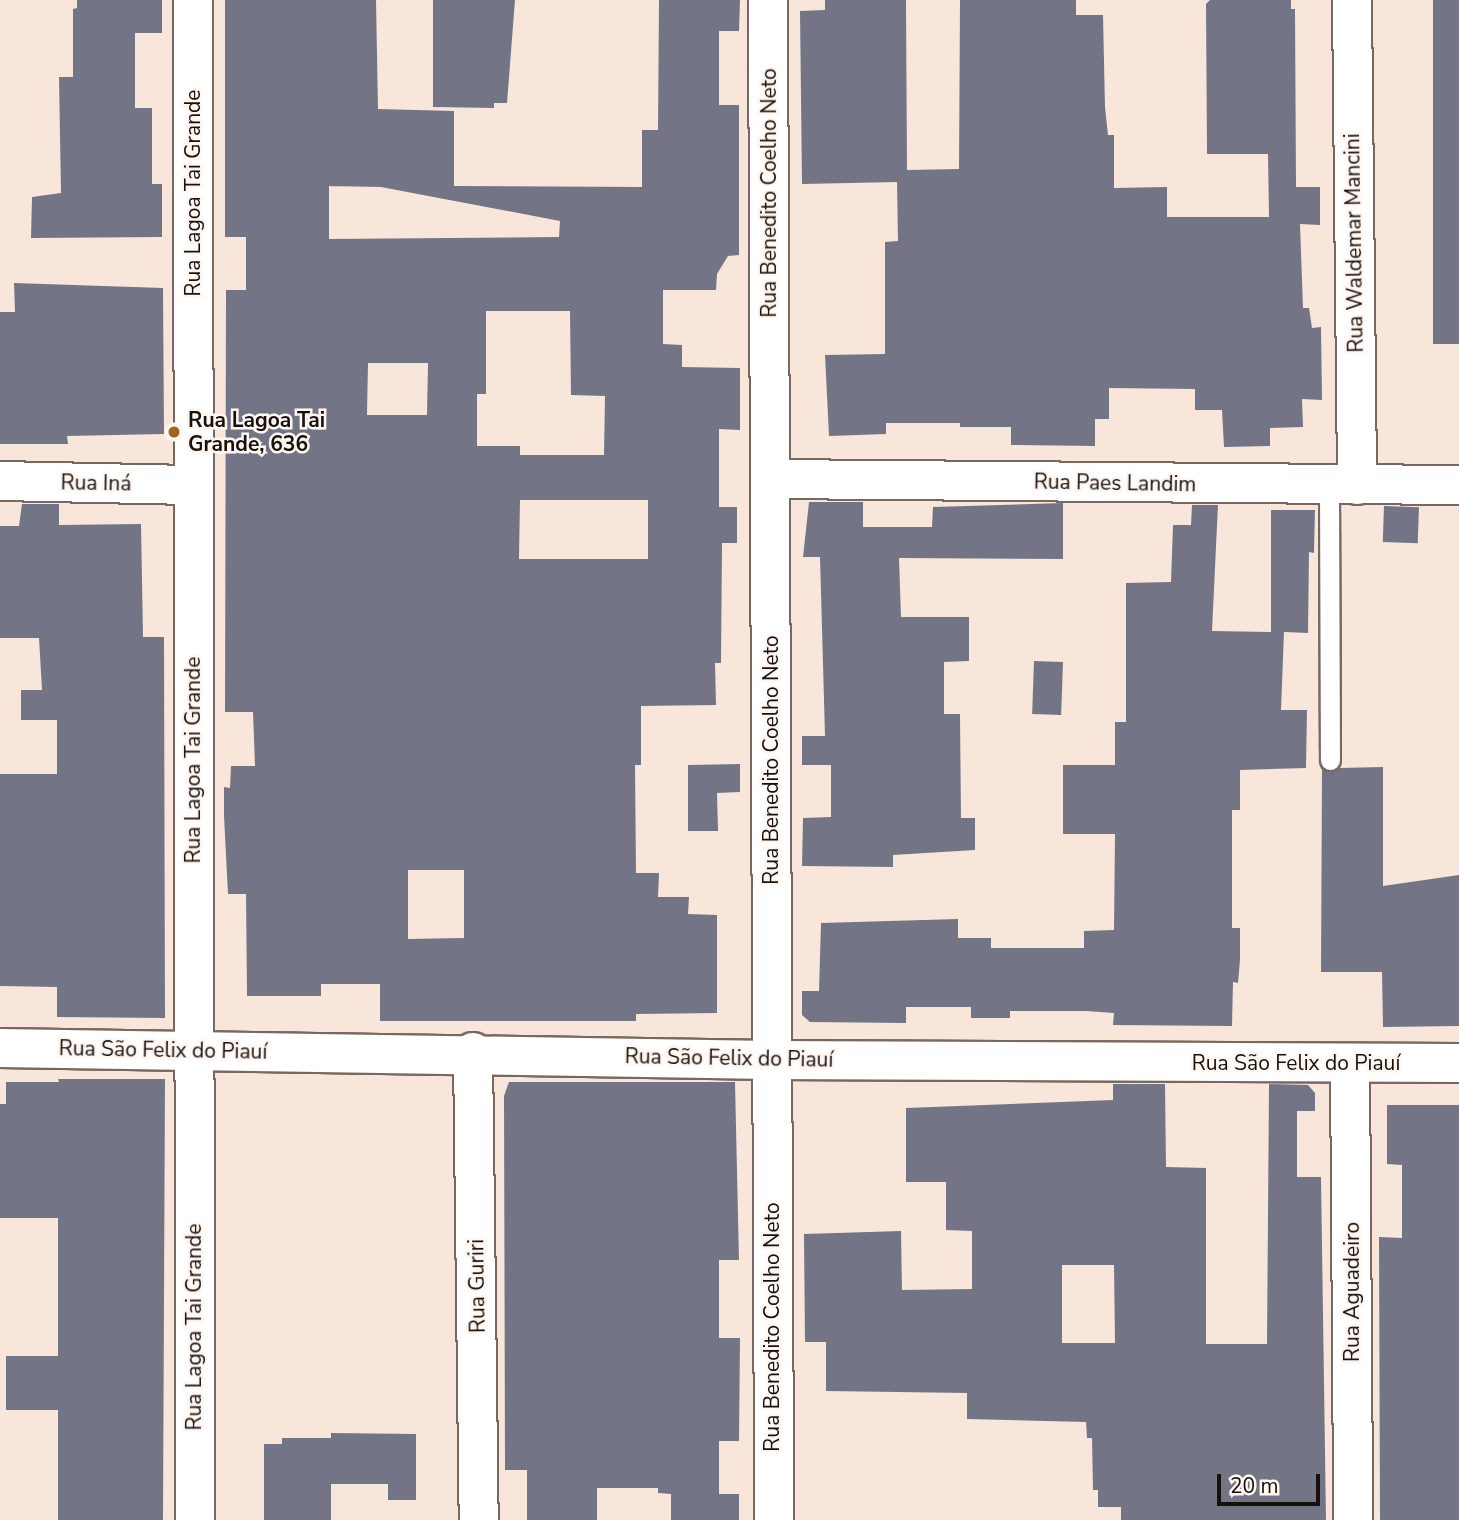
<!DOCTYPE html>
<meta charset="utf-8">
<style>
body{margin:0}
#map{position:relative;width:1459px;height:1520px;overflow:hidden;background:#f9e6db;font-family:"Nunito Sans",sans-serif}
div>[style]{position:absolute}
[style*='--x']{left:calc(var(--x)*1px);top:calc(var(--y)*1px);width:calc(var(--w)*1px);rotate:calc(var(--a)*1deg)}
.building>*{inset:0;background:#737586;transform-origin:0 0}
.roads{filter:drop-shadow(2px 0 #79685f) drop-shadow(-2px 0 #79685f) drop-shadow(0 2px #79685f) drop-shadow(0 -2px #79685f)}
.service>*{height:19px;margin:-9.5px;padding:0 9.5px;transform-origin:9.5px;border-radius:9.5px;background:#fff}
.minor>*{height:38px;margin:-19px;padding:0 19px;transform-origin:19px;border-radius:19px;background:#fff}
.dots>*{width:19px;height:19px;translate:-50% -50%;box-sizing:border-box;border:4px solid #fef6f1;border-radius:50%}
span{translate:-50% -50%;white-space:nowrap;text-align:center;line-height:1.15;-webkit-text-stroke:5px #fef6f1;paint-order:stroke}
.street-label{font-size:21px;color:#17100d}
.poi-label{font-size:21px;color:#17100d;font-weight:700}
.left{translate:0 -50%;text-align:left}
.scale{position:absolute;left:1217px;top:1474px;width:103px;height:32px;box-sizing:border-box;border:4px solid #17100d;border-top:0;padding-left:9px;font-size:21px;line-height:24px;white-space:nowrap;color:#17100d;-webkit-text-stroke:5px #fef6f1;paint-order:stroke}
</style>
<div id="map">
<div class="building">
<div style="clip-path:polygon(77px 0,162px 0,162px 33px,135px 33px,135px 108px,152px 108px,152px 184px,162px 184px,162px 237px,31px 238px,32px 197px,61px 193px,59px 77px,73px 77px,73px 9px,77px 8px)"></div>
<div style="clip-path:polygon(evenodd,225px 0,376px 0,378px 109px,454px 111px,454px 186px,642px 187px,642px 130px,658px 130px,659px 0,740px 0,739px 31px,719px 31px,719px 105px,739px 105px,739px 255px,728px 256px,717px 274px,716px 290px,663px 290px,663px 344px,682px 345px,682px 367px,740px 368px,740px 430px,719px 429px,719px 507px,737px 507px,737px 543px,722px 543px,721px 663px,715px 663px,716px 705px,641px 706px,641px 765px,635px 765px,636px 873px,659px 873px,658px 897px,689px 897px,688px 914px,717px 915px,717px 1013px,636px 1014px,636px 1021px,380px 1021px,380px 984px,321px 984px,321px 996px,247px 996px,246px 894px,228px 894px,224px 816px,224px 787px,230px 788px,231px 766px,255px 766px,253px 712px,225px 712px,226px 290px,246px 290px,246px 237px,225px 237px,225px 0,329px 186px,381px 187px,560px 221px,559px 237px,329px 239px,329px 186px,225px 0,486px 311px,570px 311px,571px 395px,605px 396px,604px 455px,520px 455px,520px 446px,477px 446px,477px 394px,486px 394px,486px 311px,225px 0,368px 363px,428px 363px,427px 415px,367px 415px,368px 363px,225px 0,520px 500px,648px 500px,648px 559px,519px 559px,520px 500px,225px 0,408px 870px,464px 870px,464px 938px,408px 939px,408px 870px)"></div>
<div style="clip-path:polygon(433px 0,515px 0,507px 103px,494px 103px,494px 108px,433px 107px)"></div>
<div style="clip-path:polygon(825px 0,906px 0,907px 170px,959px 169px,960px 0,1076px 0,1076px 15px,1103px 15px,1105px 107px,1108px 135px,1114px 135px,1114px 188px,1167px 187px,1167px 217px,1269px 217px,1268px 154px,1207px 154px,1206px 4px,1210px 0,1291px 0,1291px 9px,1295px 9px,1296px 187px,1320px 187px,1320px 225px,1300px 224px,1303px 308px,1309px 308px,1312px 328px,1321px 327px,1322px 400px,1302px 399px,1303px 427px,1270px 428px,1270px 446px,1224px 447px,1222px 410px,1195px 410px,1195px 389px,1109px 388px,1109px 419px,1095px 419px,1095px 446px,1011px 445px,1011px 427px,960px 427px,960px 423px,886px 423px,886px 434px,829px 436px,825px 355px,885px 354px,885px 242px,898px 241px,897px 182px,802px 184px,800px 11px,825px 10px)"></div>
<div style="left:1433px;top:0;width:26px;height:344px"></div>
<div style="clip-path:polygon(14px 283px,163px 288px,164px 434px,67px 436px,68px 444px,0 444px,0 312px,15px 312px)"></div>
<div style="clip-path:polygon(809px 502px,863px 502px,863px 527px,932px 527px,933px 507px,1063px 503px,1063px 559px,899px 558px,901px 617px,969px 617px,969px 661px,944px 662px,944px 714px,960px 714px,961px 818px,975px 818px,975px 850px,893px 855px,893px 867px,802px 866px,803px 818px,831px 817px,831px 765px,802px 765px,802px 736px,825px 736px,820px 557px,803px 557px)"></div>
<div style="clip-path:polygon(22px 504px,59px 504px,59px 525px,141px 524px,143px 637px,164px 637px,165px 1018px,57px 1017px,57px 987px,0 986px,0 774px,57px 774px,57px 720px,21px 720px,21px 690px,42px 690px,39px 638px,0 638px,0 526px,19px 526px)"></div>
<div style="clip-path:polygon(1192px 505px,1218px 505px,1212px 631px,1271px 632px,1271px 510px,1315px 510px,1314px 553px,1309px 552px,1308px 633px,1284px 632px,1281px 710px,1307px 710px,1306px 768px,1240px 770px,1240px 810px,1232px 810px,1232px 928px,1240px 928px,1240px 960px,1238px 983px,1233px 982px,1232px 1026px,1113px 1025px,1114px 1013px,1086px 1011px,1010px 1011px,1010px 1018px,971px 1018px,971px 1007px,906px 1007px,906px 1023px,810px 1022px,802px 1015px,802px 991px,819px 991px,821px 923px,958px 919px,958px 938px,991px 938px,991px 948px,1084px 948px,1084px 931px,1114px 930px,1115px 834px,1063px 834px,1063px 765px,1115px 765px,1115px 722px,1126px 722px,1126px 583px,1171px 582px,1173px 525px,1191px 525px)"></div>
<div style="left:1384px;top:506px;width:35px;height:36px;rotate:2deg"></div>
<div style="left:1034px;top:661px;width:29px;height:53px;rotate:2deg"></div>
<div style="clip-path:polygon(740px 764px,740px 792px,717px 793px,718px 831px,688px 831px,688px 765px)"></div>
<div style="clip-path:polygon(1383px 767px,1383px 886px,1459px 875px,1459px 1026px,1383px 1027px,1382px 972px,1321px 972px,1322px 769px,1331px 772px,1339px 768px)"></div>
<div style="clip-path:polygon(58px 1079px,165px 1079px,163px 1520px,58px 1520px,58px 1410px,6px 1410px,6px 1356px,58px 1356px,58px 1218px,0 1218px,0 1104px,6px 1104px,6px 1082px,59px 1082px)"></div>
<div style="clip-path:polygon(509px 1082px,735px 1082px,739px 1260px,719px 1260px,719px 1338px,740px 1338px,739px 1441px,719px 1441px,719px 1494px,739px 1494px,739px 1520px,671px 1520px,671px 1494px,658px 1493px,658px 1488px,597px 1488px,597px 1520px,527px 1520px,527px 1470px,505px 1470px,504px 1096px)"></div>
<div style="clip-path:polygon(evenodd,1113px 1084px,1165px 1084px,1166px 1167px,1206px 1168px,1206px 1344px,1267px 1344px,1269px 1084px,1308px 1085px,1315px 1093px,1315px 1111px,1297px 1111px,1297px 1177px,1321px 1177px,1326px 1520px,1121px 1520px,1121px 1507px,1098px 1507px,1098px 1490px,1093px 1490px,1092px 1438px,1087px 1438px,1086px 1422px,967px 1419px,967px 1393px,826px 1391px,826px 1342px,805px 1342px,804px 1234px,901px 1231px,902px 1290px,972px 1289px,972px 1231px,946px 1230px,946px 1182px,906px 1182px,906px 1108px,1113px 1100px,1113px 1084px,1062px 1265px,1114px 1265px,1115px 1343px,1062px 1343px,1062px 1265px)"></div>
<div style="clip-path:polygon(1387px 1105px,1459px 1105px,1459px 1520px,1380px 1520px,1379px 1237px,1402px 1238px,1402px 1165px,1387px 1164px)"></div>
<div style="clip-path:polygon(331px 1433px,416px 1434px,416px 1500px,388px 1500px,388px 1484px,331px 1484px,331px 1520px,264px 1520px,264px 1444px,282px 1444px,282px 1438px,331px 1438px)"></div>
</div>
<div class="roads">
<div class="service">
<div style="--x:1329;--y:485;--w:275;--a:89.8"></div>
</div>
<div class="minor">
<div style="--x:193;--y:0;--w:1520;--a:89.92"></div>
<div style="--x:768;--y:0;--w:1520;--a:89.77"></div>
<div style="--x:1352;--y:0;--w:485;--a:89.4"></div>
<div style="--x:771;--y:479;--w:688;--a:0.5"></div>
<div style="--x:0;--y:481;--w:192;--a:1.2"></div>
<div style="--x:0;--y:1048;--w:771;--a:0.89"></div>
<div style="--x:771;--y:1060;--w:688;--a:0.25"></div>
<div style="--x:473;--y:1052;--w:468;--a:89.3"></div>
<div style="--x:1350;--y:1063;--w:457;--a:89.6"></div>
</div>
</div>
<div class="dots">
<div style="left:174px;top:432px;background:#9e6324"></div>
</div>
<div class="street-label">
<span style="left:193px;top:193px;rotate:-90deg">Rua Lagoa Tai Grande</span>
<span style="left:769px;top:193px;rotate:-90deg">Rua Benedito Coelho Neto</span>
<span style="left:1354px;top:243px;rotate:-91deg">Rua Waldemar Mancini</span>
<span style="left:96px;top:483px;rotate:1deg">Rua Iná</span>
<span style="left:1115px;top:483px;rotate:1deg">Rua Paes Landim</span>
<span style="left:193px;top:760px;rotate:-90deg">Rua Lagoa Tai Grande</span>
<span style="left:771px;top:760px;rotate:-90deg">Rua Benedito Coelho Neto</span>
<span style="left:163px;top:1050px;rotate:1deg">Rua São Felix do Piauí</span>
<span style="left:729px;top:1058px;rotate:1deg">Rua São Felix do Piauí</span>
<span style="left:1296px;top:1063px">Rua São Felix do Piauí</span>
<span style="left:477px;top:1286px;rotate:-91deg">Rua Guriri</span>
<span style="left:1352px;top:1292px;rotate:-90deg">Rua Aguadeiro</span>
<span style="left:194px;top:1327px;rotate:-90deg">Rua Lagoa Tai Grande</span>
<span style="left:772px;top:1327px;rotate:-90deg">Rua Benedito Coelho Neto</span>
</div>
<div class="poi-label">
<span class="left" style="left:188px;top:432px">Rua Lagoa Tai<br>Grande, 636</span>
</div>
<div class="scale">20 m</div>
</div>
